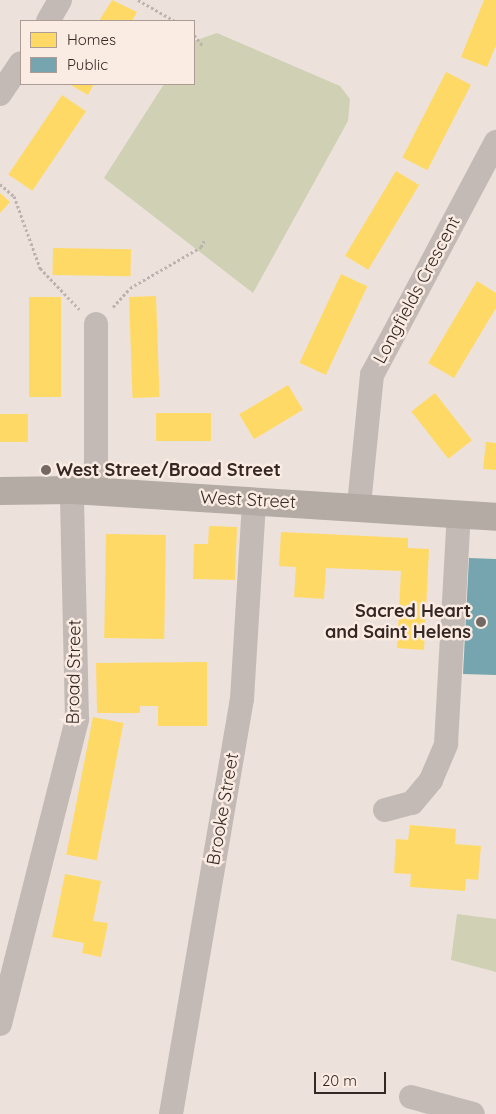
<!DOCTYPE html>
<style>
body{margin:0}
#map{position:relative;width:496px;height:1114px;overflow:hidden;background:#ece2db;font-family:Quicksand,sans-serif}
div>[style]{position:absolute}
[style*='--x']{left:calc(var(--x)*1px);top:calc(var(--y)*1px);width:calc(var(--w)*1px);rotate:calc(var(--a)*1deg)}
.green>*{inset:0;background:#cfd0b4}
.homes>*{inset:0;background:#ffd966;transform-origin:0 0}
.public>*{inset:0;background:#76a5af}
.path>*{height:3px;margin-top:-1.5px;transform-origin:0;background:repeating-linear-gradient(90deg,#bcb3ae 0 2.5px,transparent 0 5px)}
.minor>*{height:24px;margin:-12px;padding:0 12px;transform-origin:12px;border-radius:12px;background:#c4bab5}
.secondary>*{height:28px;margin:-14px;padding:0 14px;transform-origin:14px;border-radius:14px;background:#b5aba5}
.dots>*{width:14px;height:14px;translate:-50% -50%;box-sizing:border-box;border:2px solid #faece2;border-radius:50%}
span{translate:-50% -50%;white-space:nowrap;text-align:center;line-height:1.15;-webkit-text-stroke:5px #faece2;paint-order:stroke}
.street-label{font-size:18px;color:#342724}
.poi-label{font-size:18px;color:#342724;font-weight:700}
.left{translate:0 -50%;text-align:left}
.right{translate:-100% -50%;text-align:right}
.legend{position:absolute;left:20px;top:20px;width:175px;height:65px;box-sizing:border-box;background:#faece2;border:1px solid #ab9d96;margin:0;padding:6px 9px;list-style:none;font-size:15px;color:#342724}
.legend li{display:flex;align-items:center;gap:10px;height:25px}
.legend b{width:25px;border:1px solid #ab9d96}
.scale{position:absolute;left:314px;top:1072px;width:72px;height:22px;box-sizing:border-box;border:2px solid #342724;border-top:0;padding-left:6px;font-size:15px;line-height:18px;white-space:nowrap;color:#342724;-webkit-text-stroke:4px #faece2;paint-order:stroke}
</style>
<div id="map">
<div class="green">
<div style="clip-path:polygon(217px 33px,340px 86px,350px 99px,348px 121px,253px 293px,104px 178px,164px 84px,194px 84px,194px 41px)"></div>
<div style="clip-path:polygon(457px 914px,496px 919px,496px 972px,451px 960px)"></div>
</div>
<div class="homes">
<div style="clip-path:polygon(112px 0,137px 12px,132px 21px,99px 21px)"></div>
<div style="clip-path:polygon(484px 0,496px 0,496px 45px,487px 67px,461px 57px)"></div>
<div style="left:446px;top:72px;width:28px;height:96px;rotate:27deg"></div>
<div style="clip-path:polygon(69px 84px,94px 84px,88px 95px)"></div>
<div style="left:62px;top:95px;width:29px;height:96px;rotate:34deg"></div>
<div style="left:396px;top:171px;width:27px;height:99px;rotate:31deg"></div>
<div style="clip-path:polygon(0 193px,10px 202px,0 213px)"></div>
<div style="left:53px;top:248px;width:78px;height:27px;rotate:1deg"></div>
<div style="left:341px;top:274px;width:29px;height:98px;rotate:25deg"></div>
<div style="clip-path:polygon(477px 281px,496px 293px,496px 308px,454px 378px,428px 363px)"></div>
<div style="left:156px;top:296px;width:101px;height:27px;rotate:88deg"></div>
<div style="left:29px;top:297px;width:32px;height:100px"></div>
<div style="left:288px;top:385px;width:29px;height:57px;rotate:59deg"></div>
<div style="left:435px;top:393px;width:60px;height:30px;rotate:52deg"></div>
<div style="left:211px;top:413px;width:28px;height:55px;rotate:90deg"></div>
<div style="left:0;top:414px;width:28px;height:28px"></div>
<div style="clip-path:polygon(486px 442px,496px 443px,496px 470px,483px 469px)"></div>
<div style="clip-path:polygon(209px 526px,237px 527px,235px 580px,193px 579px,194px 544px,208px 544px)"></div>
<div style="clip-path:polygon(281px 532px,408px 538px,408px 548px,429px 549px,424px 650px,397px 648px,401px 571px,326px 568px,324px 599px,294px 597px,296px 567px,279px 566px)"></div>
<div style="left:106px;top:534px;width:60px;height:104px;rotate:1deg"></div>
<div style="clip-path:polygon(207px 662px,207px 726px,158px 726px,158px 706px,140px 706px,140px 713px,97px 713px,96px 663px)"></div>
<div style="left:93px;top:717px;width:31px;height:140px;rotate:11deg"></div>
<div style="clip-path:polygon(410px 825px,456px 829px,455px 844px,481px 846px,478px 880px,466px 879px,465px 891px,410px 887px,411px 874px,394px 873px,396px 839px,408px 840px)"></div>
<div style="clip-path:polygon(65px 874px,101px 881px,93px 921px,108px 923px,101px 957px,82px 953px,84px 943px,52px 937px)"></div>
</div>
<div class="public">
<div style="clip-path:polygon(469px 558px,496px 559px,496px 675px,463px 674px)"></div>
</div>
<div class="path">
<div style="--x:138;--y:0;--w:43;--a:29.6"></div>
<div style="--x:194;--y:35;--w:14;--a:51"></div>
<div style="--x:0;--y:184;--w:18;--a:41"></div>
<div style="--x:14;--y:196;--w:77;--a:70.1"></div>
<div style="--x:40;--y:268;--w:57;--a:46.4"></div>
<div style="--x:113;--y:307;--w:25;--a:-48"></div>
<div style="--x:130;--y:288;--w:82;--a:-30"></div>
<div style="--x:201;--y:247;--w:7;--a:-63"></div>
</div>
<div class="minor">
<div style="--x:48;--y:21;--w:24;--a:-60"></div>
<div style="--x:0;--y:94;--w:37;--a:-56"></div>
<div style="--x:96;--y:491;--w:167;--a:-90"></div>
<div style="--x:359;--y:505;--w:131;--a:-84.3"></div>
<div style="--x:372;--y:375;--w:264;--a:-62"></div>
<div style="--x:385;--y:810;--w:28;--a:-15"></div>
<div style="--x:412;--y:803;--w:30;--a:-50"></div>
<div style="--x:431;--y:780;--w:39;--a:-67"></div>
<div style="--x:446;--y:744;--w:230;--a:-86.8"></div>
<div style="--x:0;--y:1024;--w:315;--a:-75.8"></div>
<div style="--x:77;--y:719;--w:229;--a:-91.3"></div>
<div style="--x:411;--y:1097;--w:64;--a:15.3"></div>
<div style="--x:171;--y:1114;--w:421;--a:-80.3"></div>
<div style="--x:242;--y:699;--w:198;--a:-86.5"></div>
</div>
<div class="secondary">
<div style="--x:0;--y:491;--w:72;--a:-0.8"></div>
<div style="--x:72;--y:490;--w:425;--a:3.6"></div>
</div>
<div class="dots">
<div style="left:46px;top:470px;background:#746864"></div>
<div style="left:481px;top:622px;background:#746864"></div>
</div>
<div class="street-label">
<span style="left:417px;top:290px;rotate:-62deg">Longfields Crescent</span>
<span style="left:248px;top:500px;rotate:3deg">West Street</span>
<span style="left:74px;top:672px;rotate:-89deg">Broad Street</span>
<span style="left:223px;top:809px;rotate:-80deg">Brooke Street</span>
</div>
<div class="poi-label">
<span class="left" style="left:56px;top:470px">West Street/Broad Street</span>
<span class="right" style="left:471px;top:622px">Sacred Heart<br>and Saint Helens</span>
</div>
<ul class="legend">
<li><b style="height:14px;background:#ffd966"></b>Homes</li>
<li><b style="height:14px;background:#76a5af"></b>Public</li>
</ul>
<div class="scale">20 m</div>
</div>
